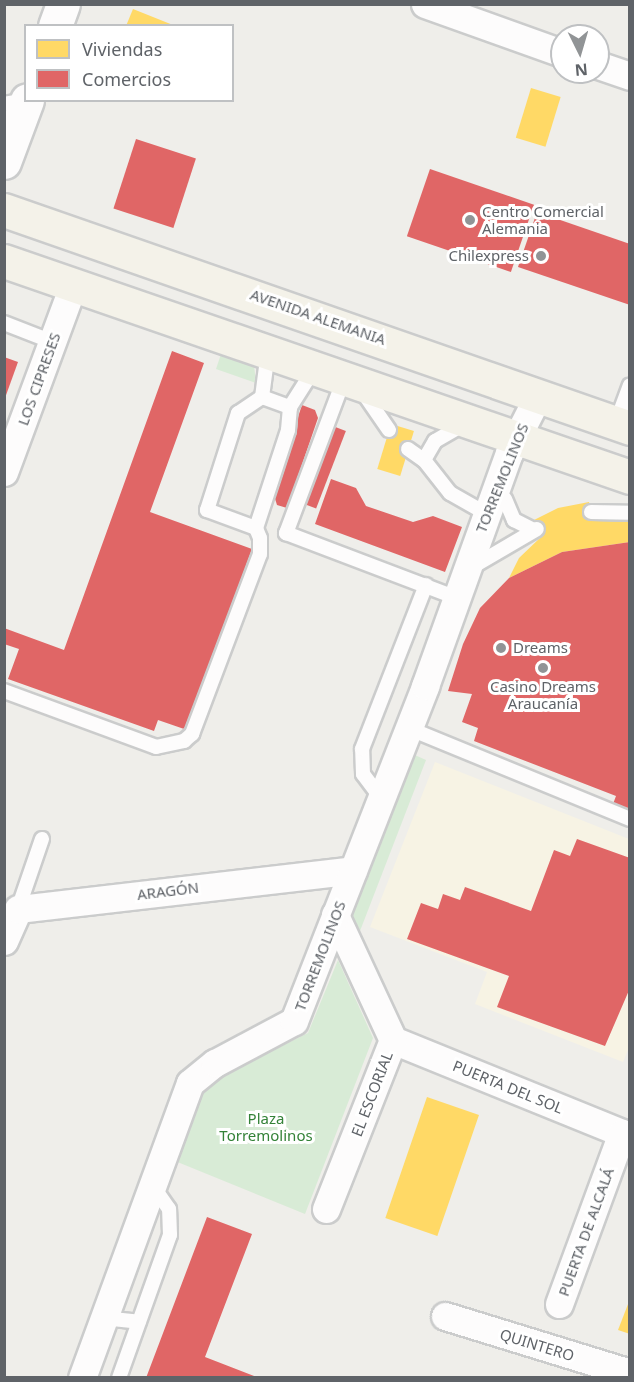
<!DOCTYPE html>
<meta charset="utf-8">
<style>
body{margin:0}
#map{position:relative;width:634px;height:1382px;overflow:hidden;background:#efeeea;font-family:"Noto Sans",sans-serif}
div>[style]{position:absolute}
[style*='--x']{left:calc(var(--x)*1px);top:calc(var(--y)*1px);width:calc(var(--w)*1px);rotate:calc(var(--a)*1deg)}
.commercial>*{inset:0;background:#f7f3e4}
.green>*{inset:0;background:#d8ebd6}
.homes>*{inset:0;background:#ffd966;transform-origin:0 0}
.shops>*{inset:0;background:#e06666;transform-origin:0 0}
.roads{filter:drop-shadow(2px 0 #cbcccc) drop-shadow(-2px 0 #cbcccc) drop-shadow(0 2px #cbcccc) drop-shadow(0 -2px #cbcccc)}
.service>*{height:14px;margin:-7px;padding:0 7px;transform-origin:7px;border-radius:7px;background:#fdfcfc}
.minor>*{height:27px;margin:-13.5px;padding:0 13.5px;transform-origin:13.5px;border-radius:13.5px;background:#fdfcfc}
.secondary>*{height:33px;margin:-16.5px;padding:0 16.5px;transform-origin:16.5px;border-radius:16.5px;background:#fdfcfc}
.primary>*{height:33px;margin:-16.5px;padding:0 16.5px;transform-origin:16.5px;border-radius:16.5px;background:#f4f2e9}
.dots>*{width:16px;height:16px;translate:-50% -50%;box-sizing:border-box;border:3px solid #fff;border-radius:50%}
span{translate:-50% -50%;white-space:nowrap;text-align:center;line-height:1.15;-webkit-text-stroke:6px #fff;paint-order:stroke}
.poi-label{font-size:15px;color:#5f6368}
.left{translate:0 -50%;text-align:left}
.right{translate:-100% -50%;text-align:right}
.street-label{font-size:15px;color:#5f6368}
.park-label{font-size:15px;color:#348238}
.frame{position:absolute;inset:0;border:6px solid #5f6368;pointer-events:none}
.legend{position:absolute;left:24px;top:24px;width:210px;height:78px;box-sizing:border-box;background:#fff;border:2px solid #bfc1c3;margin:0;padding:8px 10px;list-style:none;font-size:18px;color:#5f6368}
.legend li{display:flex;align-items:center;gap:12px;height:30px}
.legend b{width:30px;border:2px solid #bfc1c3}
.north{position:absolute;left:550px;top:24px;width:60px;height:60px;box-sizing:border-box;background:#fff;border:2px solid #bfc1c3;border-radius:50%;rotate:175deg;font-size:16px;font-weight:700;line-height:24px;text-align:center;color:#5f6368}
.north::after{content:'';display:block;margin:auto;width:21px;height:27px;background:#919496;clip-path:polygon(50% 0,100% 100%,50% 72%,0 100%)}
</style>
<div id="map">
<div class="commercial">
<div style="clip-path:polygon(435px 762px,629px 839px,630px 1045px,623px 1062px,475px 1004px,487px 972px,370px 927px)"></div>
</div>
<div class="green">
<div style="clip-path:polygon(221px 354px,254px 365px,256px 383px,216px 369px)"></div>
<div style="clip-path:polygon(408px 752px,426px 760px,360px 931px,349px 908px)"></div>
<div style="clip-path:polygon(338px 960px,373px 1038px,305px 1214px,175px 1161px,198px 1098px,209px 1082px,308px 1033px)"></div>
</div>
<div class="homes">
<div style="clip-path:polygon(133px 9px,173px 25px,173px 26px,126px 26px)"></div>
<div style="left:531px;top:88px;width:31px;height:52px;rotate:17deg"></div>
<div style="left:391px;top:424px;width:24px;height:47px;rotate:17deg"></div>
<div style="clip-path:polygon(589px 502px,592px 519px,630px 520px,630px 542px,562px 552px,509px 578px,519px 558px,542px 536px,532px 521px,558px 508px)"></div>
<div style="left:427px;top:1097px;width:55px;height:128px;rotate:19deg"></div>
<div style="clip-path:polygon(630px 1299px,630px 1334px,618px 1330px)"></div>
</div>
<div class="shops">
<div style="left:136px;top:139px;width:63px;height:73px;rotate:18deg"></div>
<div style="left:430px;top:169px;width:110px;height:71px;rotate:19deg"></div>
<div style="clip-path:polygon(537px 212px,630px 244px,630px 305px,518px 267px)"></div>
<div style="clip-path:polygon(172px 351px,204px 363px,150px 512px,252px 549px,187px 730px,158px 720px,154px 731px,8px 679px,19px 649px,4px 644px,4px 628px,64px 650px)"></div>
<div style="clip-path:polygon(4px 357px,18px 362px,5px 398px,4px 398px)"></div>
<div style="clip-path:polygon(302px 405px,315px 410px,318px 418px,287px 508px,277px 505px,273px 492px)"></div>
<div style="left:330px;top:425px;width:17px;height:83px;rotate:21deg"></div>
<div style="clip-path:polygon(331px 479px,356px 488px,366px 506px,413px 522px,433px 516px,462px 527px,445px 572px,315px 524px)"></div>
<div style="clip-path:polygon(630px 542px,630px 811px,613px 804px,616px 796px,474px 741px,478px 728px,462px 722px,472px 694px,448px 691px,463px 644px,480px 608px,509px 578px,562px 552px)"></div>
<div style="clip-path:polygon(577px 839px,630px 858px,630px 988px,605px 1046px,497px 1007px,509px 976px,407px 939px,421px 903px,438px 909px,443px 894px,460px 900px,465px 887px,531px 911px,554px 850px,570px 856px)"></div>
<div style="clip-path:polygon(207px 1217px,252px 1234px,205px 1357px,259px 1378px,146px 1378px)"></div>
</div>
<div class="roads">
<div class="service">
<div style="--x:4;--y:104;--w:22;--a:-10"></div>
<div style="--x:4;--y:323;--w:53;--a:21.2"></div>
<div style="--x:268;--y:352;--w:45;--a:97.6"></div>
<div style="--x:262;--y:397;--w:29;--a:146"></div>
<div style="--x:238;--y:413;--w:102;--a:107.7"></div>
<div style="--x:207;--y:510;--w:52;--a:20.2"></div>
<div style="--x:256;--y:528;--w:103;--a:-71.9"></div>
<div style="--x:288;--y:430;--w:23;--a:-85"></div>
<div style="--x:290;--y:407;--w:45;--a:-57.7"></div>
<div style="--x:344;--y:379;--w:165;--a:110.6"></div>
<div style="--x:286;--y:533;--w:183;--a:20.8"></div>
<div style="--x:360;--y:388;--w:51;--a:55.4"></div>
<div style="--x:262;--y:397;--w:30;--a:20"></div>
<div style="--x:616;--y:423;--w:40;--a:-69.8"></div>
<div style="--x:408;--y:449;--w:19;--a:35"></div>
<div style="--x:424;--y:460;--w:42;--a:51.8"></div>
<div style="--x:450;--y:493;--w:43;--a:29.6"></div>
<div style="--x:424;--y:460;--w:22;--a:-60"></div>
<div style="--x:435;--y:441;--w:32;--a:-30"></div>
<div style="--x:505;--y:499;--w:23;--a:67"></div>
<div style="--x:514;--y:520;--w:22;--a:27"></div>
<div style="--x:591;--y:512;--w:39;--a:1"></div>
<div style="--x:479;--y:563;--w:67;--a:-30.4"></div>
<div style="--x:4;--y:691;--w:162;--a:20.2"></div>
<div style="--x:156;--y:747;--w:29;--a:-12"></div>
<div style="--x:184;--y:741;--w:11;--a:-41"></div>
<div style="--x:192;--y:734;--w:192;--a:-69.3"></div>
<div style="--x:260;--y:554;--w:16;--a:-90"></div>
<div style="--x:260;--y:538;--w:11;--a:-112"></div>
<div style="--x:408;--y:728;--w:240;--a:22.3"></div>
<div style="--x:381;--y:798;--w:30;--a:-127"></div>
<div style="--x:363;--y:774;--w:25;--a:-92"></div>
<div style="--x:362;--y:749;--w:176;--a:-68.7"></div>
<div style="--x:18;--y:909;--w:74;--a:-71.1"></div>
<div style="--x:103;--y:1318;--w:36;--a:6"></div>
<div style="--x:119;--y:1378;--w:152;--a:-70.4"></div>
<div style="--x:170;--y:1235;--w:26;--a:-92"></div>
<div style="--x:169;--y:1209;--w:32;--a:-125"></div>
</div>
<div class="minor">
<div style="--x:425;--y:4;--w:145;--a:19.7"></div>
<div style="--x:598;--y:65;--w:34;--a:19"></div>
<div style="--x:4;--y:472;--w:199;--a:-69.7"></div>
<div style="--x:4;--y:941;--w:35;--a:-66"></div>
<div style="--x:18;--y:909;--w:337;--a:-6.6"></div>
<div style="--x:393;--y:1040;--w:247;--a:22.1"></div>
<div style="--x:326;--y:1209;--w:182;--a:-68.4"></div>
<div style="--x:393;--y:1040;--w:138;--a:-114.9"></div>
<div style="--x:559;--y:1304;--w:182;--a:-69.8"></div>
<div style="--x:622;--y:1133;--w:9;--a:21"></div>
<div style="--x:445;--y:1316;--w:194;--a:17.1"></div>
<div style="--x:82;--y:1378;--w:314;--a:-69.9"></div>
<div style="--x:190;--y:1083;--w:32;--a:-39"></div>
<div style="--x:215;--y:1063;--w:89;--a:-28"></div>
<div style="--x:294;--y:1021;--w:360;--a:-68.6"></div>
<div style="--x:425;--y:686;--w:248;--a:-70.2"></div>
<div style="--x:509;--y:453;--w:64;--a:-63"></div>
</div>
<div class="secondary">
<div style="--x:55;--y:26;--w:23;--a:-70"></div>
<div style="--x:4;--y:162;--w:66;--a:-69.6"></div>
</div>
<div class="primary">
<div style="--x:4;--y:210;--w:663;--a:19.2"></div>
<div style="--x:4;--y:261;--w:662;--a:19.04"></div>
</div>
</div>
<div class="dots">
<div style="left:470px;top:220px;background:#919496"></div>
<div style="left:541px;top:256px;background:#919496"></div>
<div style="left:501px;top:648px;background:#919496"></div>
<div style="left:543px;top:668px;background:#919496"></div>
</div>
<div class="poi-label">
<span class="left" style="left:482px;top:220px">Centro Comercial<br>Alemania</span>
<span class="right" style="left:529px;top:256px">Chilexpress</span>
<span class="left" style="left:513px;top:648px">Dreams</span>
<span style="left:543px;top:695px">Casino Dreams<br>Araucanía</span>
</div>
<div class="street-label">
<span style="left:318px;top:317px;rotate:19deg">AVENIDA ALEMANIA</span>
<span style="left:39px;top:379px;rotate:-70deg">LOS CIPRESES</span>
<span style="left:502px;top:478px;rotate:-68deg">TORREMOLINOS</span>
<span style="left:168px;top:891px;rotate:-7deg">ARAGÓN</span>
<span style="left:320px;top:956px;rotate:-69deg">TORREMOLINOS</span>
<span style="left:508px;top:1087px;rotate:22deg">PUERTA DEL SOL</span>
<span style="left:372px;top:1094px;rotate:-69deg">EL ESCORIAL</span>
<span style="left:586px;top:1232px;rotate:-70deg">PUERTA DE ALCALÁ</span>
<span style="left:537px;top:1345px;rotate:17deg">QUINTERO</span>
</div>
<div class="park-label">
<span style="left:266px;top:1127px">Plaza<br>Torremolinos</span>
</div>
<div class="frame"></div>
<ul class="legend">
<li><b style="height:16px;background:#ffd966"></b>Viviendas</li>
<li><b style="height:16px;background:#e06666"></b>Comercios</li>
</ul>
<div class="north">N</div>
</div>
